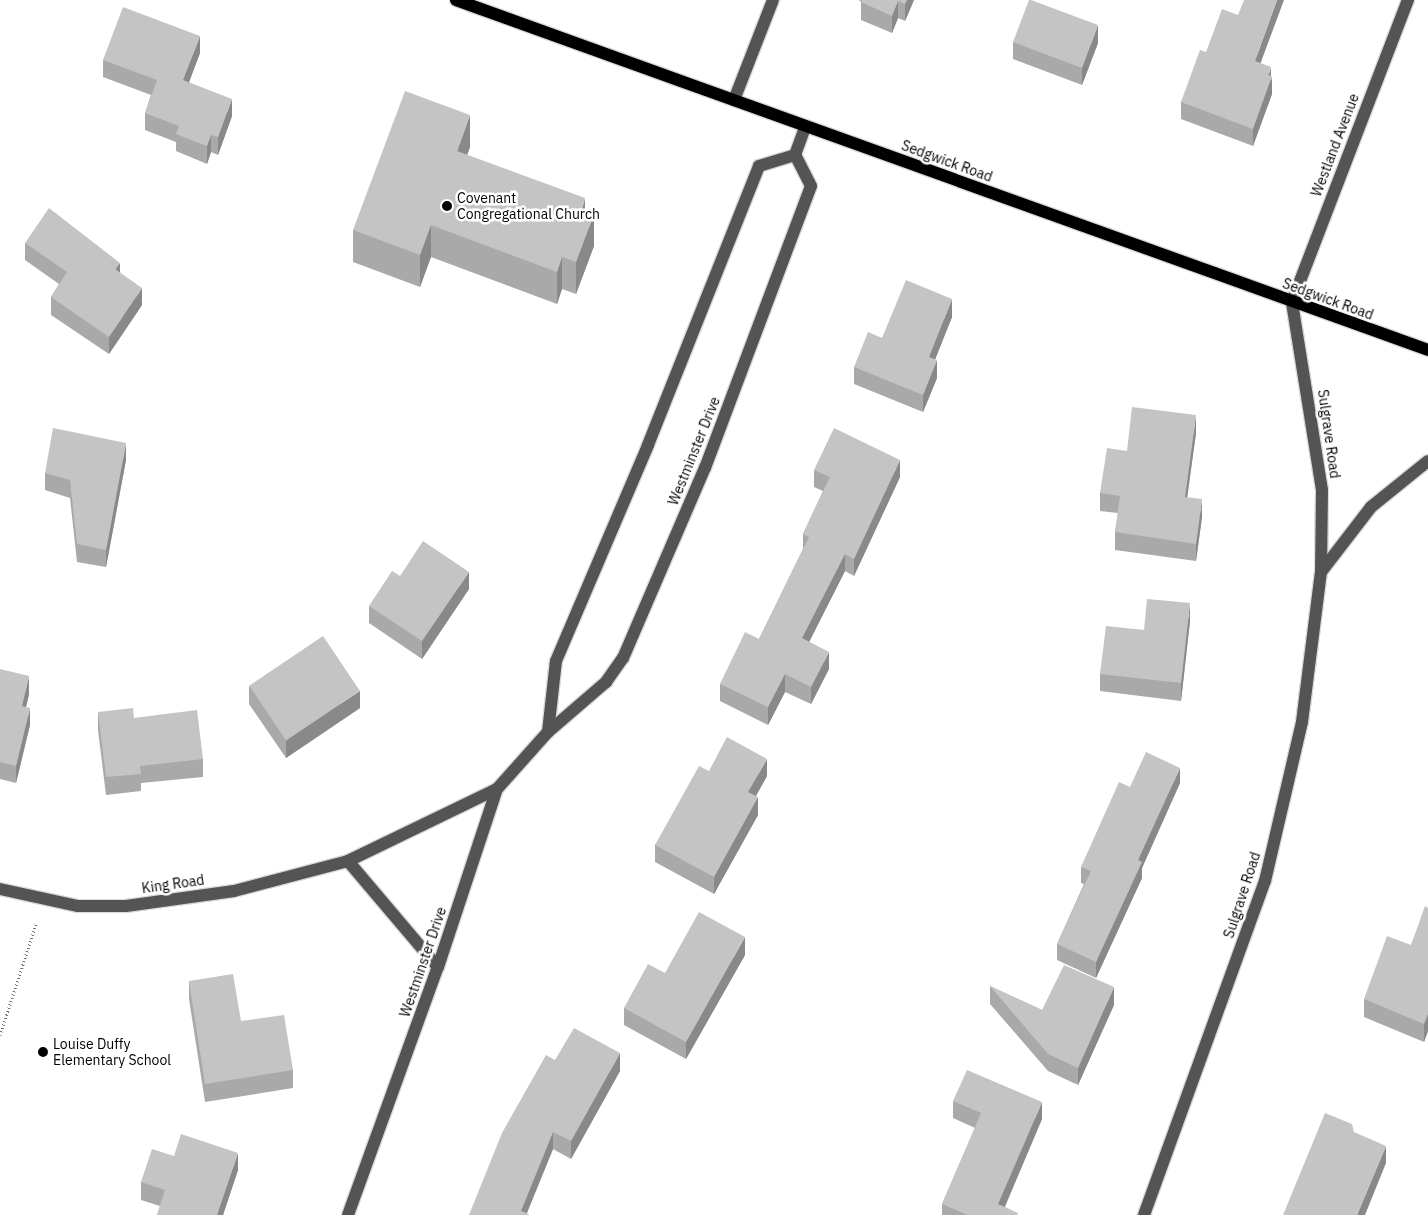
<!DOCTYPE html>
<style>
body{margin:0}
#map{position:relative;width:1428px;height:1215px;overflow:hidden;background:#fff;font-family:"IBM Plex Sans",sans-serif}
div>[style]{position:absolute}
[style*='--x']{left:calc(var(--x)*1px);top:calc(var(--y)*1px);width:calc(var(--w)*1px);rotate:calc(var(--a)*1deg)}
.path>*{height:3px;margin-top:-1.5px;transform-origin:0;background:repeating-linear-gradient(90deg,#767676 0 1px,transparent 0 3.5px)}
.roads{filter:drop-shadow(1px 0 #dbdbdb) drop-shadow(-1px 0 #dbdbdb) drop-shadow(0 1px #dbdbdb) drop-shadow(0 -1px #dbdbdb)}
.minor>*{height:12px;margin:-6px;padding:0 6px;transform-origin:6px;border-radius:6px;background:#545454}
.major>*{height:12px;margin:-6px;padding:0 6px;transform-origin:6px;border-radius:6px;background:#000}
.wall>*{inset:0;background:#a9a9a9}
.shaded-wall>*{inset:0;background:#898989}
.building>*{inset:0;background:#c4c4c4;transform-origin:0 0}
.dots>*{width:14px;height:14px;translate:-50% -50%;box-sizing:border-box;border:2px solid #fff;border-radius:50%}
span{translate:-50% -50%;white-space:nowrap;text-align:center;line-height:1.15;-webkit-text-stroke:5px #fff;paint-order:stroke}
.street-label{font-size:14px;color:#000}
.poi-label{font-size:14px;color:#000}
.left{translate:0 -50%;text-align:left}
</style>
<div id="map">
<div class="path">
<div style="--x:0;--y:1035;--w:117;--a:-72"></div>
</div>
<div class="roads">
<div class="minor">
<div style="--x:734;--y:100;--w:107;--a:-68.7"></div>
<div style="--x:1321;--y:572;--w:82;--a:-52.4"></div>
<div style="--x:1371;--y:507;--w:73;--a:-38.9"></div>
<div style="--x:548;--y:732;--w:71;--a:-83.6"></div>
<div style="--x:556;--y:661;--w:235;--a:-66.9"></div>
<div style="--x:648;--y:445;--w:300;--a:-68.3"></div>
<div style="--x:759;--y:166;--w:38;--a:-17"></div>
<div style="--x:348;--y:861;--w:139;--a:49.7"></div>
<div style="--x:0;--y:889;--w:80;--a:12.3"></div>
<div style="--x:78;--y:906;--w:48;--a:0"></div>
<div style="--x:126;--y:906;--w:109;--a:-7.9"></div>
<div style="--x:234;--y:891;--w:118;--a:-14.7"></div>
<div style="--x:348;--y:861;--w:165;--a:-25.8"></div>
<div style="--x:348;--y:1215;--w:264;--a:-70.1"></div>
<div style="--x:438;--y:967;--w:188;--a:-71.7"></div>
<div style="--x:497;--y:789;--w:76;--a:-48.2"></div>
<div style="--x:548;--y:732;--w:77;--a:-40.8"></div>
<div style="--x:606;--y:682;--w:29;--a:-55"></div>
<div style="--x:623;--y:658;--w:207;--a:-66.7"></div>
<div style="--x:705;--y:468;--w:301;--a:-69.4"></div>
<div style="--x:811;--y:186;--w:35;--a:-117"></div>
<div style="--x:795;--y:155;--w:30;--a:-70"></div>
<div style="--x:1144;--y:1215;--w:355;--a:-70.1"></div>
<div style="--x:1265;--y:881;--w:163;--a:-76.9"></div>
<div style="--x:1302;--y:722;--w:151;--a:-82.8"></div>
<div style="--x:1321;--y:572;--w:82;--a:-89.3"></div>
<div style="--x:1322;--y:490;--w:190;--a:-99.1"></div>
<div style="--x:1292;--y:302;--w:324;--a:-69"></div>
</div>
<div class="major">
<div style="--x:456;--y:0;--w:1033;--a:19.8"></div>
</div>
</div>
<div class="wall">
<div style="clip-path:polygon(859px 0,914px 0,905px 21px,898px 18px,892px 33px,861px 20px,861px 2px)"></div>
<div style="clip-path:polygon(1238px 15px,1260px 63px,1271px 76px,1272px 94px,1253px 146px,1181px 119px,1181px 102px,1206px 52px)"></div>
<div style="clip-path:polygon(1013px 42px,1098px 43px,1082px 85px,1013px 59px)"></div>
<div style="clip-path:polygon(200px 53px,189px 82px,232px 116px,218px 155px,211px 152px,207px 164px,176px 151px,176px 142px,145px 130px,145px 113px,151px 95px,103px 77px,103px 60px)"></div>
<div style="clip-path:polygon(470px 147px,467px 155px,585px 211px,594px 246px,576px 294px,562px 289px,557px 304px,431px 257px,420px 287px,353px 262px,353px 230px)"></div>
<div style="clip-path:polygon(25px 243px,120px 272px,142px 305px,109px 354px,51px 315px,51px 297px,59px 284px,25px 260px)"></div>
<div style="clip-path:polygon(952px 317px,935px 359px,937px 378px,923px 412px,854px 384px,854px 367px,882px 338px)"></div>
<div style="clip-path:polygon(1196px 433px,1187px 497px,1202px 517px,1196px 561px,1115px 550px,1115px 532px,1118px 513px,1100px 511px,1100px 493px,1127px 451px)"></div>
<div style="clip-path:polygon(126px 460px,106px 567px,77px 562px,70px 498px,45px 490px,45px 473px)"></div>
<div style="clip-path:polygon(814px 470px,900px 477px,854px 576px,845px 571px,809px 642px,829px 669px,811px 704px,785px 692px,768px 725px,720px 701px,720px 684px,759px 639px,803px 549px,803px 534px,823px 491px,814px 487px)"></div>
<div style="clip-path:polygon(400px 576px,469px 589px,422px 659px,369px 623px,369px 606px)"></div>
<div style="clip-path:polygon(1190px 621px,1181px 701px,1100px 691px,1100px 674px,1144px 630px)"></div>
<div style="clip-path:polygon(0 669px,29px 694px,26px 707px,30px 725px,16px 783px,0 779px)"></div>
<div style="clip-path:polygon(249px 686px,360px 708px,286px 758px,249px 704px)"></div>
<div style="clip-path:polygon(98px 712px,134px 718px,203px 759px,203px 777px,141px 783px,141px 791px,106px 795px,98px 730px)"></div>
<div style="clip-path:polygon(709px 771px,767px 776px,756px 796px,758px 815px,714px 894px,655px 862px,655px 845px)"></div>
<div style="clip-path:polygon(1180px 783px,1142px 868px,1142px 878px,1096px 978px,1057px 960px,1057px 944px,1084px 884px,1081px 883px,1081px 867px,1130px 787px)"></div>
<div style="clip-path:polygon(1428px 908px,1428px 1031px,1424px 1042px,1364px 1017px,1364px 999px,1411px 945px)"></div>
<div style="clip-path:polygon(745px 955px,686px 1059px,624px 1025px,624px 1008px,665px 973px)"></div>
<div style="clip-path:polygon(189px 981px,241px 1021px,293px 1070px,293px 1088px,205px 1102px,189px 999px)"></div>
<div style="clip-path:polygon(990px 986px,1042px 1010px,1114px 1005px,1078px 1085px,1048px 1071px,990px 1004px)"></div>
<div style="clip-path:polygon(555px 1060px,620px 1071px,571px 1159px,553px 1149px,527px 1213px,469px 1215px)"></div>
<div style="clip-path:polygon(953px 1101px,1042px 1119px,1005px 1207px,1018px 1215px,942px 1215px,942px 1204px,975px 1128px,953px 1118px)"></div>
<div style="clip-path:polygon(174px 1156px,238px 1170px,223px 1215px,157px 1215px,160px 1206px,141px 1200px,141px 1182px)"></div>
</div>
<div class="shaded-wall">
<div style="clip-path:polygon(907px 0,914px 0,905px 21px,905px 4px)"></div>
<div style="clip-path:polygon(1277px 0,1284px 0,1255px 78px,1255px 61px)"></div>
<div style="clip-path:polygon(898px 1px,898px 18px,892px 33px,892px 16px)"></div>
<div style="clip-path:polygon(1098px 25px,1098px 43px,1082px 85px,1082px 68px)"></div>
<div style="clip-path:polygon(200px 36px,200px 53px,183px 98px,183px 80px)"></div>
<div style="clip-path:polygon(1271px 67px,1271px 81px,1272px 76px,1272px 94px,1253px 146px,1253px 129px)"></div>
<div style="clip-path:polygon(232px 99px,232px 116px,218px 155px,218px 137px)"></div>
<div style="clip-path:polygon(470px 115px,470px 147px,457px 183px,457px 151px)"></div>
<div style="clip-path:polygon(211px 135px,211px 152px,207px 164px,207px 146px)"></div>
<div style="clip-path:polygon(585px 198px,585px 230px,582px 209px)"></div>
<div style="clip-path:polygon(594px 214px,594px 246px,576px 294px,576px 262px)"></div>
<div style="clip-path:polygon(431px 225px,431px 257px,420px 287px,420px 255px)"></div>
<div style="clip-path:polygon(562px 257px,562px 289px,557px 304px,557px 272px)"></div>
<div style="clip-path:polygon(120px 263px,120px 280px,115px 269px)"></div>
<div style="clip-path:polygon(142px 288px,142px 305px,109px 354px,109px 337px)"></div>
<div style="clip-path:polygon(952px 299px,952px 317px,929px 375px,929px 357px)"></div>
<div style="clip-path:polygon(937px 360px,937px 378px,923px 412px,923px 395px)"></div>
<div style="clip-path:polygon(1196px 415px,1196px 433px,1185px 514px,1185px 497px)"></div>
<div style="clip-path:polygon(126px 443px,126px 460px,106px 567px,106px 550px)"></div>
<div style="clip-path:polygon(900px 460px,900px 477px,854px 576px,854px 559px)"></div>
<div style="clip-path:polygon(1202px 499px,1202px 517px,1196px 561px,1196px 544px)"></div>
<div style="clip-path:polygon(845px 554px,845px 571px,802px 656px,802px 638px)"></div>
<div style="clip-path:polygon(469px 572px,469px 589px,422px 659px,422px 641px)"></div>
<div style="clip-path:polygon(1190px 603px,1190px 621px,1181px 701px,1181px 683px)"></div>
<div style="clip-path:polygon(829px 652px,829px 669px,811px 704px,811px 687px)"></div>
<div style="clip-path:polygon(785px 674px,785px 692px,768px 725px,768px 707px)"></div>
<div style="clip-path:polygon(29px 676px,29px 694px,22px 724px,22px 706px)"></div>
<div style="clip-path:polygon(360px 691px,360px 708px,286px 758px,286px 740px)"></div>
<div style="clip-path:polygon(30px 708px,30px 725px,16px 783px,16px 766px)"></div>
<div style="clip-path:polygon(767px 759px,767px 776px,748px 810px,748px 792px)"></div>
<div style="clip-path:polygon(1180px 768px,1180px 783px,1142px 868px,1142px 878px,1096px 978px,1096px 962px,1138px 860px)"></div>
<div style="clip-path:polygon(758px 797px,758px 815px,714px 894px,714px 877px)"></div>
<div style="clip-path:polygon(745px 937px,745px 955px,686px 1059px,686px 1042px)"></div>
<div style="clip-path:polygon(1114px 987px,1114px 1005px,1078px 1085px,1078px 1068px)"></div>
<div style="clip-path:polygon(1428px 1014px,1428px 1031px,1424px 1042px,1424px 1024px)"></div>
<div style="clip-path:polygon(620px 1053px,620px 1071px,571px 1159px,571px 1141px)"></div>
<div style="clip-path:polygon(1042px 1102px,1042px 1119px,1001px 1215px,998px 1204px)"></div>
<div style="clip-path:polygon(553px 1132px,553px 1149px,526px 1215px,521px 1211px)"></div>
<div style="clip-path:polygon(1386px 1146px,1386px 1163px,1365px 1215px,1357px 1215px)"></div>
<div style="clip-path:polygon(238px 1153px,238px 1170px,223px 1215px,217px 1215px)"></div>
</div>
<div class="building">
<div style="clip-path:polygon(862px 0,907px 0,905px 4px,898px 1px,892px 16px,861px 2px)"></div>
<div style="clip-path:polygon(1029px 0,1031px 0,1098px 25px,1082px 68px,1013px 42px)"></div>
<div style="clip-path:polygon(1244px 0,1277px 0,1255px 61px,1271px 67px,1268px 75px,1272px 76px,1253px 129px,1181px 102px,1200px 50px,1206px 52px,1222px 9px,1238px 15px)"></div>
<div style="clip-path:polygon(123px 7px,200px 36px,183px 80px,232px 99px,218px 137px,211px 135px,207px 146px,176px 134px,179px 126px,145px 113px,157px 80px,103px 60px)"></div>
<div style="clip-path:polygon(405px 91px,470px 115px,457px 151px,585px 198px,582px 209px,594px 214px,576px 262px,562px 257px,557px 272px,431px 225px,420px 255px,353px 230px)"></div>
<div style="clip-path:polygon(49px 208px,120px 263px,115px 269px,142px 288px,109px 337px,51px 297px,67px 272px,25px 243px)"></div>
<div style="clip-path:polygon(906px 280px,952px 299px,929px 357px,937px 360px,923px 395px,854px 367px,868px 332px,882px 338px)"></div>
<div style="clip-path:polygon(1132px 407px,1196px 415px,1185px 497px,1202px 499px,1196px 544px,1115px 532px,1120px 496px,1100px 493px,1107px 448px,1127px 451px)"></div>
<div style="clip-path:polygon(53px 428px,126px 443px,106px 550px,77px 544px,70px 480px,45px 473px)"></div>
<div style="clip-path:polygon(834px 428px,900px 460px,854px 559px,845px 554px,802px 638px,829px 652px,811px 687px,785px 674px,768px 707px,720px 684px,745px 632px,759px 639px,809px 537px,803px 534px,830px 477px,814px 470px)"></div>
<div style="clip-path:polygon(423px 541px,469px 572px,422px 641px,369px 606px,392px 571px,400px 576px)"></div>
<div style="clip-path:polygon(1147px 599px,1190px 603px,1181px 683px,1100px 674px,1106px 626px,1144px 630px)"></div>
<div style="left:323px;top:636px;width:66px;height:89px;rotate:56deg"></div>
<div style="clip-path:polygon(0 669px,29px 676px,22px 706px,30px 708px,16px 766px,0 762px)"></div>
<div style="clip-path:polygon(133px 708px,134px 718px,197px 710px,203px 759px,140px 766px,141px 774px,106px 777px,98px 712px)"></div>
<div style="clip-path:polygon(727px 737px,767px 759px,748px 792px,758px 797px,714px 877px,655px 845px,699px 766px,709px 771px)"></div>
<div style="clip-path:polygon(1146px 752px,1180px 768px,1138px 860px,1142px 862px,1096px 962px,1057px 944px,1091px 871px,1081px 867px,1119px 782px,1130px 787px)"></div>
<div style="clip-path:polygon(1425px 906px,1428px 908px,1428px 1014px,1424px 1024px,1364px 999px,1387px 936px,1411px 945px)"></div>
<div style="clip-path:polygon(699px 912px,745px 937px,686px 1042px,624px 1008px,648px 964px,665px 973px)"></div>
<div style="clip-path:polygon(1064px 965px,1114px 987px,1078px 1068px,1048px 1054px,990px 986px,1042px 1010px)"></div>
<div style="clip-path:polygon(233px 974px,241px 1021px,284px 1015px,293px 1070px,205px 1084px,189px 981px)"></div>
<div style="clip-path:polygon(574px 1028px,620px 1053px,571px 1141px,553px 1132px,521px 1211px,529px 1214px,529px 1215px,469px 1215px,502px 1133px,546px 1055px,555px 1060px)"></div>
<div style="clip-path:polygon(967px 1070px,1042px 1102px,998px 1204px,1018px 1213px,1017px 1215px,968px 1215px,942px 1204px,981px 1113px,953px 1101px)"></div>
<div style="clip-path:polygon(1325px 1113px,1352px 1124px,1354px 1132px,1386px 1146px,1357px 1215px,1283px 1215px)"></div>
<div style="clip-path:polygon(181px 1134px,238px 1153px,217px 1215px,157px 1215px,165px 1190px,141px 1182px,152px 1149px,174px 1156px)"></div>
</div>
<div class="dots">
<div style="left:447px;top:206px;background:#000"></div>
<div style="left:43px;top:1052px;background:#000"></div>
</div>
<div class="street-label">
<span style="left:1335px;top:145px;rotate:-69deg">Westland Avenue</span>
<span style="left:947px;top:161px;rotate:20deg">Sedgwick Road</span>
<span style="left:1328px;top:299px;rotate:20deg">Sedgwick Road</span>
<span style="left:1329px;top:434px;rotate:82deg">Sulgrave Road</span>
<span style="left:694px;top:451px;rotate:-68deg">Westminster Drive</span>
<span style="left:173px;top:884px;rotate:-8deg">King Road</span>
<span style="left:1242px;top:895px;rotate:-72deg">Sulgrave Road</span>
<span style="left:423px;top:962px;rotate:-71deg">Westminster Drive</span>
</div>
<div class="poi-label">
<span class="left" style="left:457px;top:206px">Covenant<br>Congregational Church</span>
<span class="left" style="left:53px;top:1052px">Louise Duffy<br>Elementary School</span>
</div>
</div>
